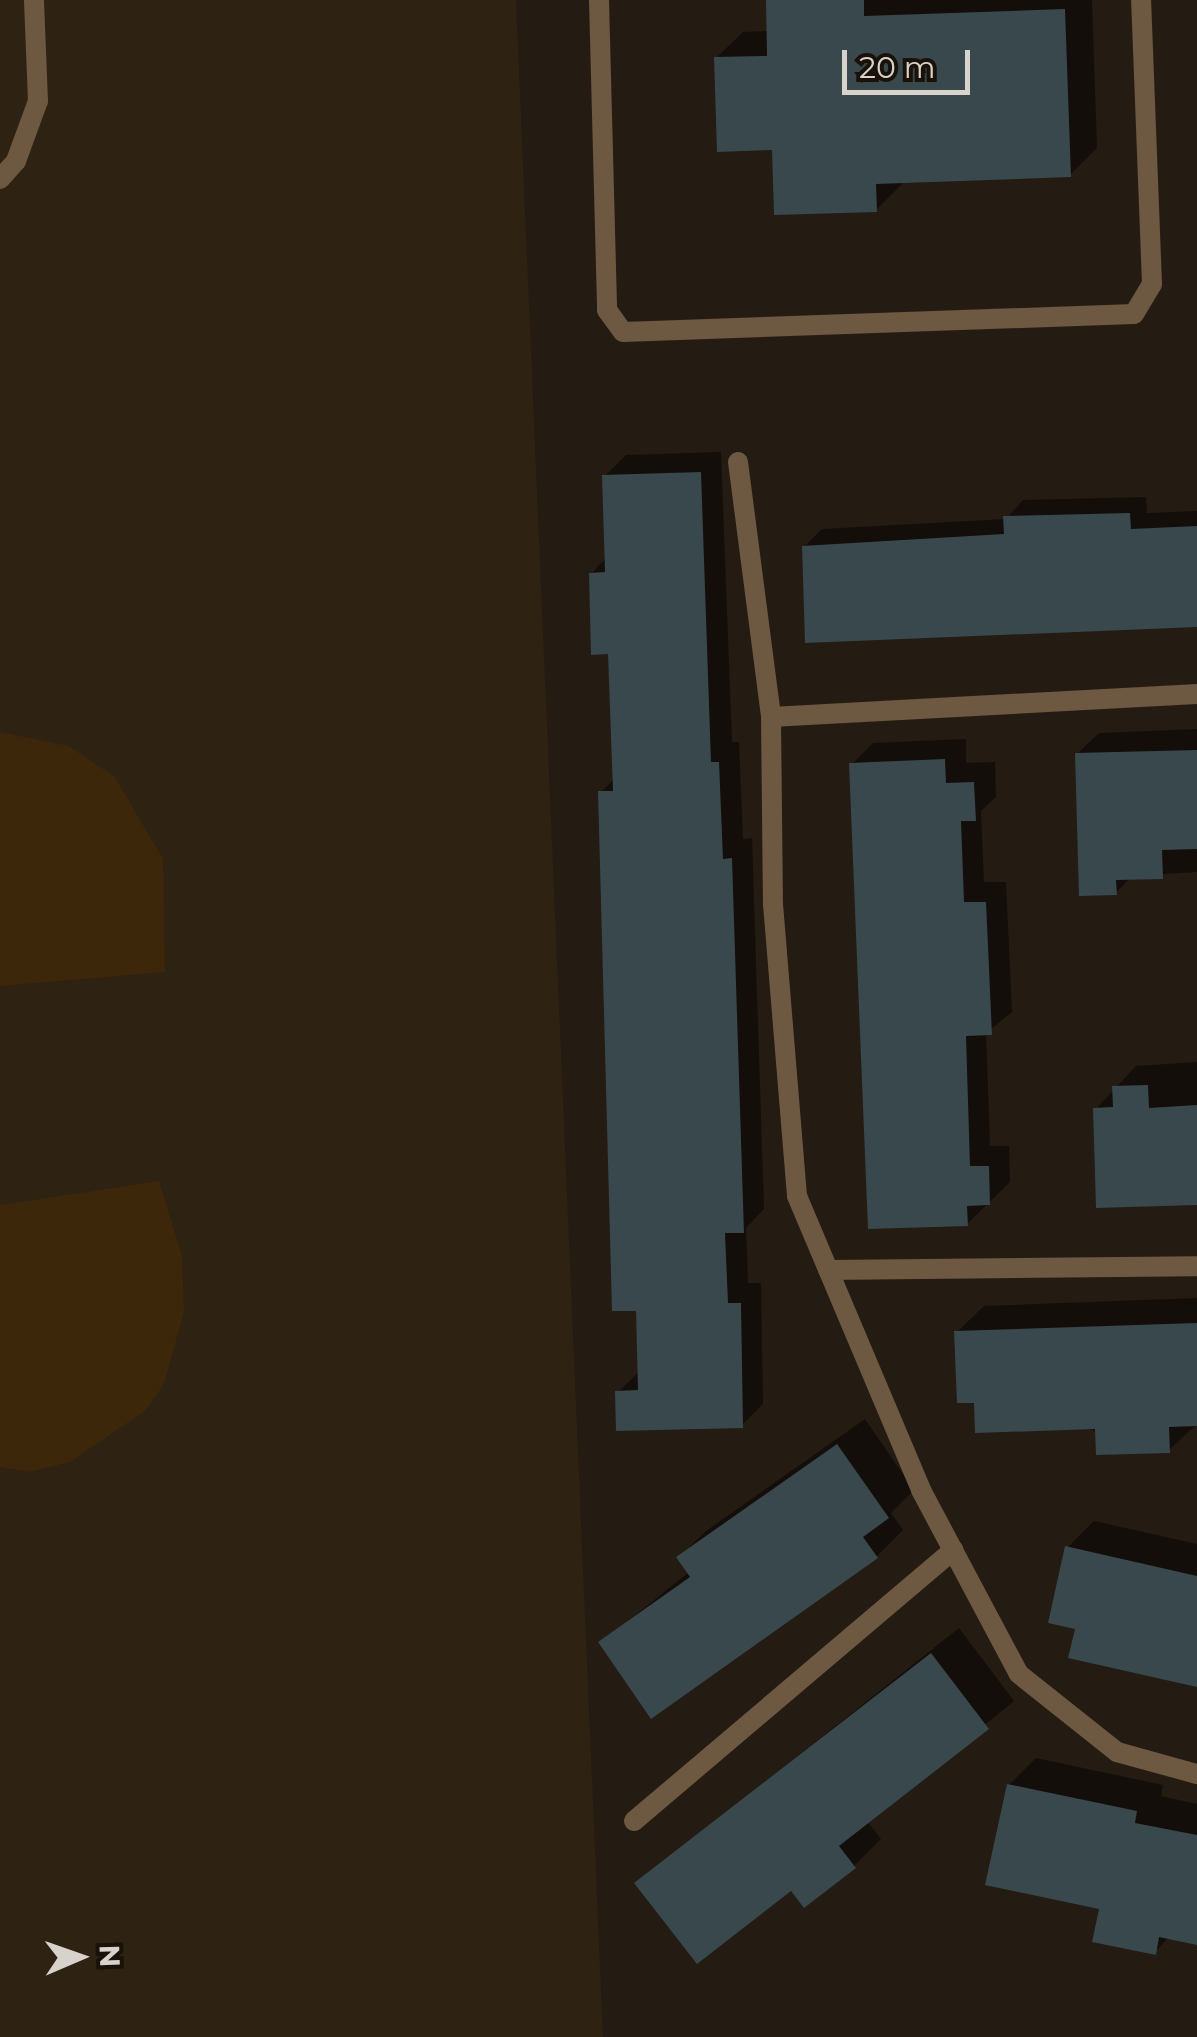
<!DOCTYPE html>
<style>
body{margin:0}
#map{position:relative;width:1197px;height:2037px;overflow:hidden;background:#241b12;font-family:Montserrat,sans-serif}
div>[style]{position:absolute}
[style*='--x']{left:calc(var(--x)*1px);top:calc(var(--y)*1px);width:calc(var(--w)*1px);rotate:calc(var(--a)*1deg)}
.built>*{inset:0;background:#2e2213}
.green>*{inset:0;background:#3c270a}
.shadow>*{inset:0;background:#0007}
.building>*{inset:0;background:#39484d}
.service>*{height:20px;margin:-10px;padding:0 10px;transform-origin:10px;border-radius:10px;background:#6d5841}
span{translate:-50% -50%;white-space:nowrap;text-align:center;line-height:1.15;-webkit-text-stroke:9px #1a1209;paint-order:stroke}
.north{position:absolute;left:30px;top:1907px;width:100px;height:100px;-webkit-text-stroke:8px #1a1209;paint-order:stroke;rotate:88deg;font-size:28px;font-weight:700;line-height:40px;text-align:center;color:#d8d2cc}
.north::after{content:'';display:block;margin:auto;width:35px;height:45px;background:#d8d2cc;clip-path:polygon(50% 0,100% 100%,50% 72%,0 100%)}
.scale{position:absolute;left:842px;top:50px;width:128px;height:45px;box-sizing:border-box;border:5px solid #d8d2cc;border-top:0;padding-left:12px;font-size:30px;line-height:35px;white-space:nowrap;color:#d8d2cc;-webkit-text-stroke:8px #1a1209;paint-order:stroke}
</style>
<div id="map">
<div class="built">
<div style="clip-path:polygon(0 0,516px 0,603px 2037px,0 2037px)"></div>
</div>
<div class="green">
<div style="clip-path:polygon(0 732px,69px 746px,115px 777px,163px 859px,165px 972px,0 986px)"></div>
<div style="clip-path:polygon(159px 1181px,182px 1256px,184px 1312px,164px 1384px,145px 1411px,70px 1462px,29px 1472px,0 1467px,0 1205px)"></div>
</div>
<div class="shadow">
<div style="clip-path:polygon(768px 0,1092px 0,1097px 148px,1070px 175px,903px 183px,876px 210px,774px 148px,716px 58px,743px 32px,769px 31px)"></div>
<div style="clip-path:polygon(721px 452px,732px 742px,739px 742px,743px 839px,752px 838px,764px 1209px,746px 1228px,748px 1283px,761px 1283px,763px 1404px,742px 1425px,618px 1392px,640px 1371px,601px 792px,615px 778px,611px 652px,591px 574px,607px 557px,605px 476px,626px 455px)"></div>
<div style="clip-path:polygon(1146px 497px,1147px 513px,1197px 511px,1197px 625px,804px 547px,822px 529px,1006px 519px,1023px 500px)"></div>
<div style="clip-path:polygon(1197px 729px,1197px 872px,1132px 876px,1116px 893px,1077px 754px,1099px 733px)"></div>
<div style="clip-path:polygon(966px 739px,966px 763px,995px 762px,996px 797px,981px 811px,984px 882px,1006px 882px,1012px 1012px,986px 1033px,990px 1146px,1009px 1146px,1010px 1182px,967px 1224px,852px 764px,873px 743px)"></div>
<div style="clip-path:polygon(1197px 1062px,1197px 1203px,1096px 1109px,1136px 1066px)"></div>
<div style="clip-path:polygon(1197px 1298px,1197px 1424px,1169px 1450px,976px 1400px,957px 1332px,984px 1306px)"></div>
<div style="clip-path:polygon(865px 1419px,914px 1490px,891px 1513px,903px 1530px,877px 1556px,601px 1643px,689px 1572px,679px 1557px,706px 1531px)"></div>
<div style="clip-path:polygon(1094px 1521px,1197px 1544px,1197px 1684px,1078px 1627px,1067px 1548px)"></div>
<div style="clip-path:polygon(959px 1628px,1014px 1701px,867px 1821px,881px 1839px,854px 1866px,792px 1888px,638px 1883px)"></div>
<div style="clip-path:polygon(1036px 1758px,1163px 1785px,1161px 1796px,1197px 1804px,1197px 1942px,1170px 1936px,1155px 1952px,1102px 1907px,1009px 1785px)"></div>
</div>
<div class="building">
<div style="clip-path:polygon(766px 0,864px 0,864px 16px,1065px 9px,1071px 177px,876px 184px,877px 212px,774px 215px,772px 150px,717px 152px,714px 57px,767px 56px)"></div>
<div style="clip-path:polygon(701px 472px,711px 762px,719px 762px,723px 859px,732px 858px,744px 1233px,725px 1233px,728px 1303px,741px 1303px,743px 1428px,616px 1431px,615px 1391px,638px 1390px,636px 1311px,612px 1311px,598px 791px,613px 791px,608px 654px,591px 655px,589px 573px,605px 572px,602px 475px)"></div>
<div style="clip-path:polygon(1130px 513px,1131px 529px,1197px 526px,1197px 627px,805px 643px,802px 546px,1004px 534px,1003px 516px)"></div>
<div style="clip-path:polygon(1197px 750px,1197px 849px,1162px 850px,1163px 879px,1116px 880px,1117px 895px,1079px 896px,1075px 753px)"></div>
<div style="clip-path:polygon(945px 759px,946px 783px,974px 782px,976px 821px,961px 821px,964px 902px,986px 902px,992px 1035px,966px 1036px,970px 1166px,989px 1166px,990px 1205px,967px 1206px,968px 1226px,868px 1229px,849px 763px)"></div>
<div style="clip-path:polygon(1148px 1085px,1149px 1108px,1197px 1105px,1197px 1205px,1096px 1208px,1093px 1108px,1113px 1107px,1112px 1086px)"></div>
<div style="clip-path:polygon(1197px 1323px,1197px 1426px,1169px 1427px,1170px 1453px,1096px 1455px,1095px 1429px,975px 1433px,974px 1403px,957px 1403px,954px 1331px)"></div>
<div style="clip-path:polygon(837px 1444px,889px 1518px,863px 1537px,878px 1558px,651px 1719px,598px 1642px,690px 1577px,676px 1557px)"></div>
<div style="clip-path:polygon(1065px 1546px,1197px 1576px,1197px 1687px,1068px 1658px,1075px 1629px,1048px 1623px)"></div>
<div style="clip-path:polygon(931px 1653px,989px 1729px,839px 1846px,856px 1868px,804px 1908px,791px 1891px,697px 1964px,634px 1883px)"></div>
<div style="clip-path:polygon(1007px 1784px,1137px 1811px,1135px 1823px,1197px 1835px,1197px 1945px,1159px 1937px,1156px 1955px,1092px 1942px,1099px 1909px,985px 1885px)"></div>
</div>
<div class="service">
<div style="--x:599;--y:0;--w:310;--a:88.5"></div>
<div style="--x:607;--y:310;--w:27;--a:54"></div>
<div style="--x:623;--y:332;--w:511;--a:-2.02"></div>
<div style="--x:1134;--y:314;--w:35;--a:-59"></div>
<div style="--x:1152;--y:284;--w:284;--a:-92.2"></div>
<div style="--x:0;--y:179;--w:24;--a:-48"></div>
<div style="--x:16;--y:161;--w:64;--a:-69.9"></div>
<div style="--x:38;--y:101;--w:101;--a:-92.3"></div>
<div style="--x:738;--y:462;--w:257;--a:82.6"></div>
<div style="--x:771;--y:717;--w:187;--a:89.4"></div>
<div style="--x:773;--y:904;--w:293;--a:85.3"></div>
<div style="--x:797;--y:1196;--w:319;--a:67.1"></div>
<div style="--x:921;--y:1490;--w:208;--a:62"></div>
<div style="--x:1019;--y:1674;--w:125;--a:38.5"></div>
<div style="--x:1117;--y:1752;--w:83;--a:15.4"></div>
<div style="--x:771;--y:717;--w:427;--a:-3.1"></div>
<div style="--x:828;--y:1270;--w:369;--a:-0.6"></div>
<div style="--x:634;--y:1821;--w:419;--a:-40.3"></div>
</div>
<div class="north">N</div>
<div class="scale">20 m</div>
</div>
